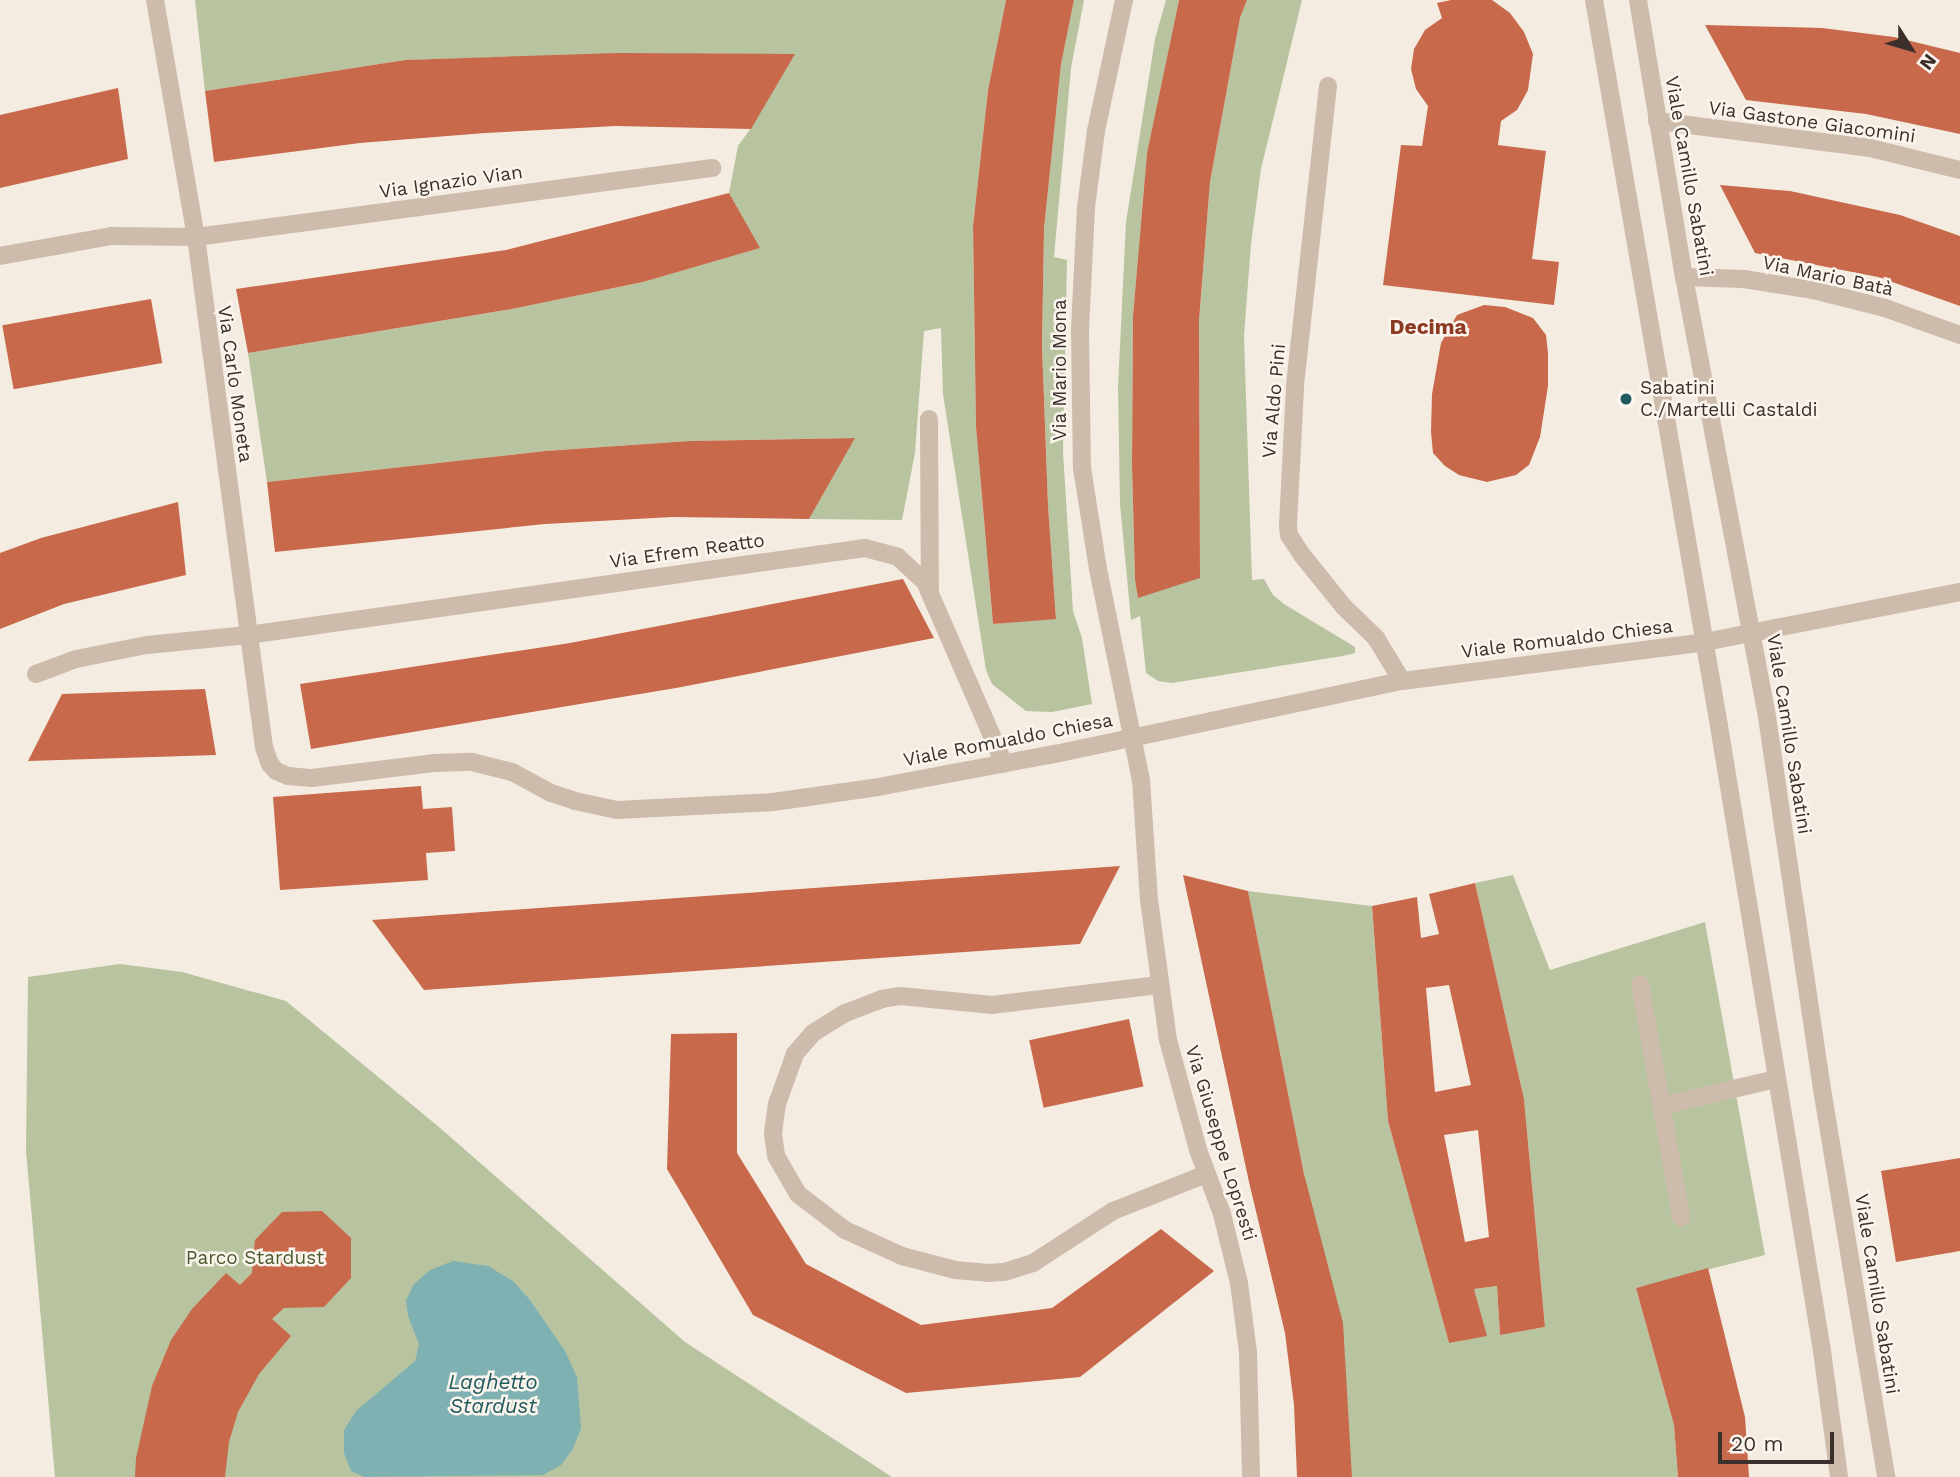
<!DOCTYPE html>
<meta charset="utf-8">
<style>
body{margin:0}
#map{position:relative;width:1960px;height:1477px;overflow:hidden;background:#f4ebe1;font-family:"Work Sans",sans-serif}
div>[style]{position:absolute}
[style*='--x']{left:calc(var(--x)*1px);top:calc(var(--y)*1px);width:calc(var(--w)*1px);rotate:calc(var(--a)*1deg)}
.green>*{inset:0;background:#b8c4a0}
.water>*{inset:0;background:#7fb0b2}
.building>*{inset:0;background:#c8694b;transform-origin:0 0}
.service>*{height:18px;margin:-9px;padding:0 9px;transform-origin:9px;border-radius:9px;background:#cdbbac}
.minor>*{height:18px;margin:-9px;padding:0 9px;transform-origin:9px;border-radius:9px;background:#cdbbac}
.tertiary>*{height:18px;margin:-9px;padding:0 9px;transform-origin:9px;border-radius:9px;background:#cdbbac}
.dots>*{width:19px;height:19px;translate:-50% -50%;box-sizing:border-box;border:4px solid #fbf5ee;border-radius:50%}
span{translate:-50% -50%;white-space:nowrap;text-align:center;line-height:1.15;-webkit-text-stroke:5px #fbf5ee;paint-order:stroke}
.street-label{font-size:19px;color:#3b302b}
.poi-label{font-size:19px;color:#3b302b}
.left{translate:0 -50%;text-align:left}
.park-label{font-size:19px;color:#4a5a2e}
.neighbourhood-label{font-size:21px;color:#8c3b22;font-weight:700}
.water-label{font-size:21px;color:#1f5a5e;font-style:italic}
.north{position:absolute;left:1876px;top:14px;width:70px;height:70px;-webkit-text-stroke:5px #fbf5ee;paint-order:stroke;rotate:127deg;font-size:19px;font-weight:700;line-height:28px;text-align:center;color:#3b302b}
.north::after{content:'';display:block;margin:auto;width:24px;height:32px;background:#3b302b;clip-path:polygon(50% 0,100% 100%,50% 72%,0 100%)}
.scale{position:absolute;left:1718px;top:1432px;width:116px;height:32px;box-sizing:border-box;border:4px solid #3b302b;border-top:0;padding-left:9px;font-size:21px;line-height:24px;white-space:nowrap;color:#3b302b;-webkit-text-stroke:5px #fbf5ee;paint-order:stroke}
</style>
<div id="map">
<div class="green">
<div style="clip-path:polygon(195px 0,1006px 0,988px 90px,973px 226px,976px 427px,993px 624px,1056px 618px,1048px 505px,1042px 346px,1044px 229px,1061px 63px,1074px 0,1084px 0,1071px 68px,1054px 257px,1067px 260px,1063px 452px,1073px 611px,1082px 638px,1092px 704px,1052px 712px,1026px 711px,992px 684px,986px 670px,943px 394px,941px 328px,924px 331px,915px 453px,902px 520px,809px 519px,854px 438px,689px 441px,545px 451px,267px 482px,248px 353px,512px 309px,643px 282px,759px 248px,729px 193px,738px 146px,751px 128px,508px 57px,405px 60px,205px 91px)"></div>
<div style="clip-path:polygon(1166px 0,1179px 0,1147px 154px,1133px 316px,1132px 464px,1135px 580px,1138px 597px,1200px 577px,1199px 321px,1210px 182px,1240px 18px,1247px 0,1302px 0,1261px 169px,1251px 244px,1244px 336px,1252px 580px,1264px 579px,1273px 595px,1284px 604px,1355px 647px,1355px 653px,1343px 656px,1172px 683px,1158px 681px,1146px 673px,1140px 616px,1131px 620px,1120px 504px,1118px 387px,1126px 222px,1155px 39px)"></div>
<div style="clip-path:polygon(1513px 875px,1550px 970px,1705px 922px,1765px 1255px,1636px 1288px,1674px 1425px,1678px 1477px,1352px 1477px,1304px 1174px,1248px 891px,1372px 906px,1388px 1121px,1449px 1343px,1486px 1335px,1474px 1289px,1497px 1286px,1500px 1335px,1545px 1327px,1524px 1099px,1475px 883px)"></div>
<div style="clip-path:polygon(120px 964px,182px 972px,286px 1001px,439px 1127px,685px 1342px,892px 1477px,55px 1477px,26px 1151px,28px 977px)"></div>
</div>
<div class="water">
<div style="clip-path:polygon(453px 1261px,488px 1266px,513px 1281px,530px 1300px,565px 1351px,577px 1377px,581px 1428px,573px 1449px,561px 1465px,543px 1475px,364px 1477px,351px 1471px,344px 1453px,344px 1430px,356px 1411px,415px 1361px,419px 1344px,408px 1316px,406px 1300px,414px 1284px,430px 1270px)"></div>
</div>
<div class="building">
<div style="clip-path:polygon(1006px 0,1074px 0,1061px 64px,1044px 229px,1042px 346px,1048px 505px,1056px 619px,993px 624px,976px 427px,973px 226px,988px 90px)"></div>
<div style="clip-path:polygon(1179px 0,1247px 0,1240px 18px,1210px 182px,1199px 321px,1200px 578px,1138px 598px,1135px 580px,1132px 464px,1133px 316px,1147px 153px)"></div>
<div style="clip-path:polygon(1451px 0,1492px 0,1510px 13px,1524px 32px,1533px 54px,1528px 90px,1517px 110px,1501px 121px,1498px 145px,1546px 151px,1532px 259px,1559px 262px,1554px 305px,1383px 285px,1401px 145px,1422px 146px,1428px 106px,1416px 89px,1411px 69px,1414px 49px,1425px 30px,1442px 18px,1437px 3px)"></div>
<div style="clip-path:polygon(1705px 25px,1822px 28px,1894px 37px,1960px 53px,1960px 134px,1866px 114px,1746px 100px)"></div>
<div style="clip-path:polygon(617px 53px,795px 54px,751px 129px,616px 126px,485px 133px,360px 143px,214px 162px,205px 91px,405px 60px)"></div>
<div style="clip-path:polygon(118px 88px,128px 159px,0 188px,0 115px)"></div>
<div style="clip-path:polygon(1720px 185px,1790px 191px,1900px 215px,1960px 236px,1960px 306px,1878px 277px,1755px 253px)"></div>
<div style="clip-path:polygon(729px 193px,760px 248px,643px 282px,512px 309px,248px 353px,236px 289px,506px 250px)"></div>
<div style="left:151px;top:299px;width:65px;height:151px;rotate:80deg"></div>
<div style="clip-path:polygon(1484px 305px,1505px 307px,1533px 318px,1546px 335px,1548px 353px,1548px 386px,1540px 437px,1529px 465px,1516px 475px,1487px 482px,1459px 475px,1445px 466px,1433px 453px,1431px 432px,1432px 394px,1441px 343px,1457px 315px)"></div>
<div style="clip-path:polygon(855px 438px,809px 519px,672px 517px,545px 524px,275px 552px,267px 482px,545px 451px,689px 441px)"></div>
<div style="clip-path:polygon(178px 502px,186px 575px,64px 604px,0 629px,0 553px,41px 538px)"></div>
<div style="clip-path:polygon(903px 579px,934px 638px,676px 688px,311px 749px,300px 684px,570px 643px)"></div>
<div style="clip-path:polygon(205px 689px,216px 755px,28px 761px,62px 694px)"></div>
<div style="clip-path:polygon(421px 786px,423px 809px,452px 807px,455px 851px,426px 853px,428px 880px,280px 890px,273px 797px)"></div>
<div style="clip-path:polygon(1120px 866px,1080px 944px,424px 990px,372px 920px)"></div>
<div style="clip-path:polygon(1183px 875px,1248px 891px,1304px 1174px,1343px 1323px,1352px 1477px,1297px 1477px,1294px 1405px,1285px 1333px,1249px 1182px)"></div>
<div style="clip-path:polygon(evenodd,1475px 883px,1524px 1099px,1545px 1327px,1500px 1335px,1497px 1286px,1474px 1289px,1487px 1336px,1449px 1343px,1388px 1121px,1372px 906px,1417px 897px,1421px 938px,1439px 934px,1429px 894px,1475px 883px,1449px 985px,1471px 1085px,1435px 1092px,1426px 988px,1449px 985px,1475px 883px,1478px 1130px,1489px 1237px,1465px 1242px,1444px 1135px,1478px 1130px)"></div>
<div style="left:1129px;top:1019px;width:69px;height:102px;rotate:78deg"></div>
<div style="clip-path:polygon(737px 1033px,737px 1153px,806px 1264px,921px 1325px,1052px 1308px,1161px 1229px,1214px 1271px,1080px 1377px,906px 1393px,753px 1315px,667px 1169px,671px 1034px)"></div>
<div style="clip-path:polygon(1960px 1158px,1960px 1251px,1896px 1262px,1881px 1171px)"></div>
<div style="clip-path:polygon(322px 1211px,351px 1238px,351px 1278px,324px 1307px,284px 1308px,272px 1319px,291px 1336px,259px 1374px,238px 1412px,229px 1442px,225px 1477px,135px 1477px,136px 1458px,152px 1386px,171px 1340px,192px 1309px,226px 1273px,240px 1285px,252px 1273px,255px 1240px,282px 1212px)"></div>
<div style="clip-path:polygon(1708px 1268px,1745px 1417px,1749px 1477px,1678px 1477px,1674px 1425px,1636px 1288px)"></div>
</div>
<div class="service">
<div style="--x:929;--y:419;--w:172;--a:89.7"></div>
<div style="--x:1640;--y:984;--w:237;--a:80"></div>
<div style="--x:1661;--y:1106;--w:118;--a:-13.2"></div>
</div>
<div class="minor">
<div style="--x:155;--y:0;--w:241;--a:80.2"></div>
<div style="--x:196;--y:237;--w:515;--a:82.41"></div>
<div style="--x:264;--y:747;--w:18;--a:71"></div>
<div style="--x:270;--y:764;--w:9;--a:49"></div>
<div style="--x:276;--y:771;--w:13;--a:23"></div>
<div style="--x:288;--y:776;--w:24;--a:5"></div>
<div style="--x:312;--y:778;--w:124;--a:-7"></div>
<div style="--x:435;--y:763;--w:37;--a:-2"></div>
<div style="--x:472;--y:762;--w:41;--a:14"></div>
<div style="--x:512;--y:772;--w:44;--a:28.3"></div>
<div style="--x:551;--y:793;--w:25;--a:18"></div>
<div style="--x:575;--y:801;--w:43;--a:12.1"></div>
<div style="--x:617;--y:810;--w:156;--a:-2.9"></div>
<div style="--x:773;--y:802;--w:106;--a:-8.1"></div>
<div style="--x:878;--y:787;--w:180;--a:-10.6"></div>
<div style="--x:1055;--y:754;--w:355;--a:-11.9"></div>
<div style="--x:1402;--y:681;--w:305;--a:-7.3"></div>
<div style="--x:1705;--y:642;--w:260;--a:-11.1"></div>
<div style="--x:1124;--y:0;--w:134;--a:102.1"></div>
<div style="--x:1096;--y:131;--w:77;--a:97.5"></div>
<div style="--x:1086;--y:207;--w:123;--a:92.8"></div>
<div style="--x:1080;--y:330;--w:138;--a:89.2"></div>
<div style="--x:1082;--y:468;--w:102;--a:81"></div>
<div style="--x:1098;--y:569;--w:215;--a:78.5"></div>
<div style="--x:1141;--y:780;--w:120;--a:86.2"></div>
<div style="--x:1149;--y:900;--w:141;--a:82.3"></div>
<div style="--x:1168;--y:1040;--w:114;--a:74.7"></div>
<div style="--x:1198;--y:1150;--w:68;--a:69.4"></div>
<div style="--x:1222;--y:1214;--w:71;--a:76.2"></div>
<div style="--x:1239;--y:1283;--w:70;--a:82.6"></div>
<div style="--x:1248;--y:1352;--w:125;--a:88.6"></div>
<div style="--x:1328;--y:86;--w:303;--a:96.3"></div>
<div style="--x:1295;--y:387;--w:139;--a:92.9"></div>
<div style="--x:1288;--y:526;--w:9;--a:84"></div>
<div style="--x:1289;--y:535;--w:24;--a:57"></div>
<div style="--x:1302;--y:555;--w:67;--a:51.1"></div>
<div style="--x:1344;--y:607;--w:45;--a:44.1"></div>
<div style="--x:1376;--y:638;--w:50;--a:58.8"></div>
<div style="--x:1657;--y:121;--w:215;--a:7.2"></div>
<div style="--x:1870;--y:148;--w:93;--a:13.7"></div>
<div style="--x:0;--y:256;--w:113;--a:-10.2"></div>
<div style="--x:111;--y:236;--w:85;--a:0.7"></div>
<div style="--x:196;--y:237;--w:521;--a:-7.62"></div>
<div style="--x:1684;--y:277;--w:60;--a:1.9"></div>
<div style="--x:1744;--y:279;--w:70;--a:9.1"></div>
<div style="--x:1813;--y:290;--w:74;--a:14"></div>
<div style="--x:1885;--y:308;--w:80;--a:19.8"></div>
<div style="--x:36;--y:674;--w:43;--a:-20.6"></div>
<div style="--x:76;--y:659;--w:72;--a:-11.2"></div>
<div style="--x:147;--y:645;--w:101;--a:-5.7"></div>
<div style="--x:248;--y:635;--w:623;--a:-8.03"></div>
<div style="--x:865;--y:548;--w:34;--a:15"></div>
<div style="--x:898;--y:557;--w:37;--a:43"></div>
<div style="--x:925;--y:582;--w:198;--a:66.5"></div>
<div style="--x:1159;--y:985;--w:168;--a:173.2"></div>
<div style="--x:992;--y:1005;--w:92;--a:-174.4"></div>
<div style="--x:900;--y:996;--w:18;--a:171"></div>
<div style="--x:882;--y:999;--w:40;--a:159"></div>
<div style="--x:845;--y:1013;--w:38;--a:148"></div>
<div style="--x:813;--y:1033;--w:28;--a:131"></div>
<div style="--x:795;--y:1054;--w:53;--a:109.8"></div>
<div style="--x:777;--y:1104;--w:30;--a:98"></div>
<div style="--x:773;--y:1134;--w:22;--a:82"></div>
<div style="--x:776;--y:1156;--w:44;--a:59.9"></div>
<div style="--x:798;--y:1194;--w:59;--a:37.5"></div>
<div style="--x:845;--y:1230;--w:63;--a:24.5"></div>
<div style="--x:902;--y:1256;--w:55;--a:14.8"></div>
<div style="--x:955;--y:1270;--w:33;--a:5"></div>
<div style="--x:988;--y:1273;--w:16;--a:-4"></div>
<div style="--x:1004;--y:1272;--w:30;--a:-17"></div>
<div style="--x:1033;--y:1263;--w:95;--a:-33"></div>
<div style="--x:1113;--y:1211;--w:100;--a:-21.7"></div>
</div>
<div class="tertiary">
<div style="--x:1594;--y:0;--w:737;--a:80.23"></div>
<div style="--x:1719;--y:726;--w:633;--a:80.64"></div>
<div style="--x:1822;--y:1351;--w:127;--a:82.3"></div>
<div style="--x:1638;--y:0;--w:281;--a:80.6"></div>
<div style="--x:1684;--y:277;--w:448;--a:79.3"></div>
<div style="--x:1767;--y:717;--w:376;--a:81.6"></div>
<div style="--x:1822;--y:1089;--w:393;--a:80.6"></div>
</div>
<div class="dots">
<div style="left:1626px;top:399px;background:#1f5a5e"></div>
</div>
<div class="street-label">
<span style="left:1812px;top:122px;rotate:8deg">Via Gastone Giacomini</span>
<span style="left:1689px;top:176px;rotate:80deg">Viale Camillo Sabatini</span>
<span style="left:451px;top:182px;rotate:-8deg">Via Ignazio Vian</span>
<span style="left:1828px;top:276px;rotate:12deg">Via Mario Batà</span>
<span style="left:1060px;top:370px;rotate:-90deg">Via Mario Mona</span>
<span style="left:235px;top:384px;rotate:82deg">Via Carlo Moneta</span>
<span style="left:1274px;top:401px;rotate:-85deg">Via Aldo Pini</span>
<span style="left:687px;top:551px;rotate:-8deg">Via Efrem Reatto</span>
<span style="left:1567px;top:639px;rotate:-7deg">Viale Romualdo Chiesa</span>
<span style="left:1789px;top:734px;rotate:81deg">Viale Camillo Sabatini</span>
<span style="left:1008px;top:740px;rotate:-11deg">Viale Romualdo Chiesa</span>
<span style="left:1221px;top:1143px;rotate:73deg">Via Giuseppe Lopresti</span>
<span style="left:1877px;top:1294px;rotate:81deg">Viale Camillo Sabatini</span>
</div>
<div class="poi-label">
<span class="left" style="left:1640px;top:399px">Sabatini<br>C./Martelli Castaldi</span>
</div>
<div class="park-label">
<span style="left:255px;top:1258px">Parco Stardust</span>
</div>
<div class="neighbourhood-label">
<span style="left:1428px;top:327px">Decima</span>
</div>
<div class="water-label">
<span style="left:493px;top:1394px">Laghetto<br>Stardust</span>
</div>
<div class="north">N</div>
<div class="scale">20 m</div>
</div>
